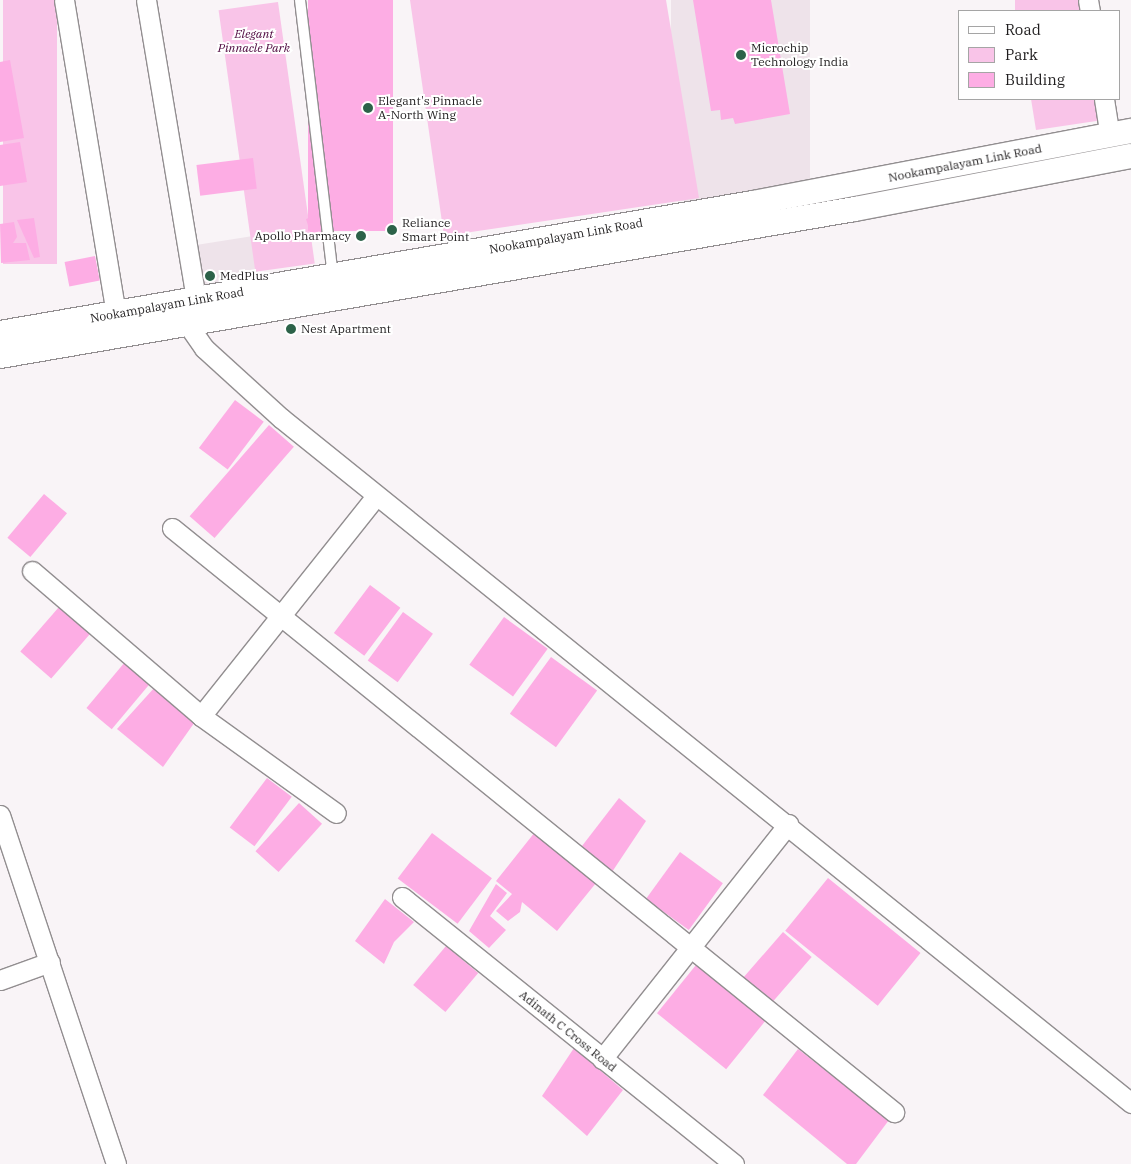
<!DOCTYPE html>
<style>
body{margin:0}
#map{position:relative;width:1131px;height:1164px;overflow:hidden;background:#f9f4f7;font-family:"IBM Plex Serif",serif}
div>[style]{position:absolute}
[style*='--x']{left:calc(var(--x)*1px);top:calc(var(--y)*1px);width:calc(var(--w)*1px);rotate:calc(var(--a)*1deg)}
.built>*{inset:0;background:#eee3ea;transform-origin:0 0}
.green>*{inset:0;background:#f9c4e8;transform-origin:0 0}
.building>*{inset:0;background:#fdade4;transform-origin:0 0}
.roads{filter:drop-shadow(1px 0 #928e90) drop-shadow(-1px 0 #928e90) drop-shadow(0 1px #928e90) drop-shadow(0 -1px #928e90)}
.service>*{height:10px;margin:-5px;padding:0 5px;transform-origin:5px;border-radius:5px;background:#fff}
.minor>*{height:19px;margin:-9.5px;padding:0 9.5px;transform-origin:9.5px;border-radius:9.5px;background:#fff}
.tertiary>*{height:24px;margin:-12px;padding:0 12px;transform-origin:12px;border-radius:12px;background:#fff}
.dots>*{width:14px;height:14px;translate:-50% -50%;box-sizing:border-box;border:2px solid #fff;border-radius:50%}
span{translate:-50% -50%;white-space:nowrap;text-align:center;line-height:1.15;-webkit-text-stroke:4px #fff;paint-order:stroke}
.park-label{font-size:12px;color:#4d073e;font-style:italic}
.poi-label{font-size:12px;color:#1f1d1e}
.left{translate:0 -50%;text-align:left}
.right{translate:-100% -50%;text-align:right}
.street-label{font-size:12px;color:#1f1d1e}
.legend{position:absolute;left:958px;top:10px;width:162px;height:90px;box-sizing:border-box;background:#fff;border:1px solid #a5a5a5;margin:0;padding:6px 9px;list-style:none;font-size:15px;color:#1f1d1e}
.legend li{display:flex;align-items:center;gap:10px;height:25px}
.legend b{width:25px;border:1px solid #a5a5a5}
</style>
<div id="map">
<div class="built">
<div style="left:671px;top:0;width:139px;height:201px"></div>
<div style="left:253px;top:236px;width:40px;height:64px;rotate:81deg"></div>
</div>
<div class="green">
<div style="left:3px;top:0;width:54px;height:264px"></div>
<div style="clip-path:polygon(410px 0,666px 0,699px 198px,444px 236px)"></div>
<div style="left:1015px;top:0;width:67px;height:11px"></div>
<div style="left:278px;top:2px;width:264px;height:60px;rotate:82deg"></div>
<div style="clip-path:polygon(1031px 99px,1099px 99px,1103px 120px,1036px 130px)"></div>
</div>
<div class="building">
<div style="left:308px;top:0;width:85px;height:231px"></div>
<div style="clip-path:polygon(693px 0,771px 0,790px 114px,735px 124px,733px 118px,721px 120px,720px 110px,711px 111px)"></div>
<div style="clip-path:polygon(10px 60px,24px 138px,0 142px,0 62px)"></div>
<div style="clip-path:polygon(20px 142px,27px 182px,0 186px,0 145px)"></div>
<div style="left:253px;top:158px;width:31px;height:57px;rotate:83deg"></div>
<div style="clip-path:polygon(320px 214px,325px 232px,312px 238px,306px 219px)"></div>
<div style="clip-path:polygon(34px 218px,40px 257px,34px 258px,17px 220px)"></div>
<div style="clip-path:polygon(14px 222px,17px 237px,13px 243px,26px 243px,30px 260px,1px 263px,0 224px)"></div>
<div style="left:95px;top:256px;width:25px;height:31px;rotate:79deg"></div>
<div style="left:235px;top:400px;width:36px;height:60px;rotate:37deg"></div>
<div style="left:269px;top:425px;width:33px;height:121px;rotate:41deg"></div>
<div style="left:44px;top:494px;width:30px;height:57px;rotate:40deg"></div>
<div style="left:370px;top:585px;width:38px;height:60px;rotate:37deg"></div>
<div style="left:59px;top:607px;width:41px;height:59px;rotate:41deg"></div>
<div style="left:403px;top:612px;width:37px;height:60px;rotate:36deg"></div>
<div style="left:504px;top:617px;width:54px;height:59px;rotate:36deg"></div>
<div style="left:551px;top:657px;width:57px;height:70px;rotate:36deg"></div>
<div style="left:125px;top:662px;width:33px;height:60px;rotate:40deg"></div>
<div style="clip-path:polygon(155px 687px,197px 719px,163px 767px,117px 729px)"></div>
<div style="left:267px;top:778px;width:31px;height:62px;rotate:37deg"></div>
<div style="clip-path:polygon(619px 798px,646px 821px,612px 872px,582px 846px)"></div>
<div style="left:299px;top:803px;width:31px;height:65px;rotate:42deg"></div>
<div style="clip-path:polygon(535px 832px,596px 883px,557px 931px,522px 902px,520px 912px,508px 921px,496px 911px,512px 894px,496px 881px)"></div>
<div style="left:432px;top:833px;width:75px;height:57px;rotate:37deg"></div>
<div style="left:680px;top:852px;width:53px;height:58px;rotate:36deg"></div>
<div style="left:828px;top:878px;width:119px;height:68px;rotate:39deg"></div>
<div style="clip-path:polygon(496px 884px,507px 893px,490px 916px,506px 930px,489px 948px,469px 931px)"></div>
<div style="clip-path:polygon(385px 899px,414px 922px,394px 942px,384px 964px,355px 941px)"></div>
<div style="left:783px;top:932px;width:38px;height:61px;rotate:41deg"></div>
<div style="left:446px;top:946px;width:42px;height:51px;rotate:40deg"></div>
<div style="left:696px;top:965px;width:89px;height:62px;rotate:39deg"></div>
<div style="clip-path:polygon(574px 1048px,623px 1090px,587px 1136px,542px 1096px)"></div>
<div style="clip-path:polygon(798px 1049px,889px 1120px,856px 1164px,847px 1164px,763px 1095px)"></div>
</div>
<div class="roads">
<div class="service">
<div style="--x:300;--y:0;--w:278;--a:83.2"></div>
</div>
<div class="minor">
<div style="--x:64;--y:0;--w:318;--a:80.6"></div>
<div style="--x:146;--y:0;--w:304;--a:80.5"></div>
<div style="--x:1088;--y:0;--w:11;--a:80"></div>
<div style="--x:1104;--y:99;--w:36;--a:81"></div>
<div style="--x:185;--y:311;--w:14;--a:78"></div>
<div style="--x:188;--y:325;--w:28;--a:55"></div>
<div style="--x:204;--y:348;--w:104;--a:42.3"></div>
<div style="--x:281;--y:418;--w:1092;--a:38.86"></div>
<div style="--x:172;--y:528;--w:929;--a:38.97"></div>
<div style="--x:32;--y:571;--w:223;--a:40.6"></div>
<div style="--x:201;--y:716;--w:166;--a:35.7"></div>
<div style="--x:201;--y:716;--w:281;--a:-51.5"></div>
<div style="--x:0;--y:815;--w:368;--a:71.6"></div>
<div style="--x:402;--y:897;--w:426;--a:38.8"></div>
<div style="--x:0;--y:980;--w:53;--a:-19.8"></div>
<div style="--x:602;--y:1059;--w:300;--a:-51.6"></div>
</div>
<div class="tertiary">
<div style="--x:0;--y:333;--w:764;--a:-9.8"></div>
<div style="--x:753;--y:203;--w:385;--a:-10.8"></div>
<div style="--x:0;--y:356;--w:868;--a:-9.76"></div>
<div style="--x:855;--y:209;--w:281;--a:-10.9"></div>
</div>
</div>
<div class="dots">
<div style="left:741px;top:55px;background:#2c6249"></div>
<div style="left:368px;top:108px;background:#2c6249"></div>
<div style="left:392px;top:230px;background:#2c6249"></div>
<div style="left:361px;top:236px;background:#2c6249"></div>
<div style="left:210px;top:276px;background:#2c6249"></div>
<div style="left:291px;top:329px;background:#2c6249"></div>
</div>
<div class="park-label">
<span style="left:254px;top:41px">Elegant<br>Pinnacle Park</span>
</div>
<div class="poi-label">
<span class="left" style="left:751px;top:55px">Microchip<br>Technology India</span>
<span class="left" style="left:378px;top:108px">Elegant's Pinnacle<br>A-North Wing</span>
<span class="left" style="left:402px;top:230px">Reliance<br>Smart Point</span>
<span class="right" style="left:351px;top:236px">Apollo Pharmacy</span>
<span class="left" style="left:220px;top:276px">MedPlus</span>
<span class="left" style="left:301px;top:329px">Nest Apartment</span>
</div>
<div class="street-label">
<span style="left:965px;top:163px;rotate:-11deg">Nookampalayam Link Road</span>
<span style="left:566px;top:236px;rotate:-10deg">Nookampalayam Link Road</span>
<span style="left:167px;top:305px;rotate:-10deg">Nookampalayam Link Road</span>
<span style="left:568px;top:1031px;rotate:39deg">Adinath C Cross Road</span>
</div>
<ul class="legend">
<li><b style="height:6px;background:#fff"></b>Road</li>
<li><b style="height:14px;background:#f9c4e8"></b>Park</li>
<li><b style="height:14px;background:#fdade4"></b>Building</li>
</ul>
</div>
